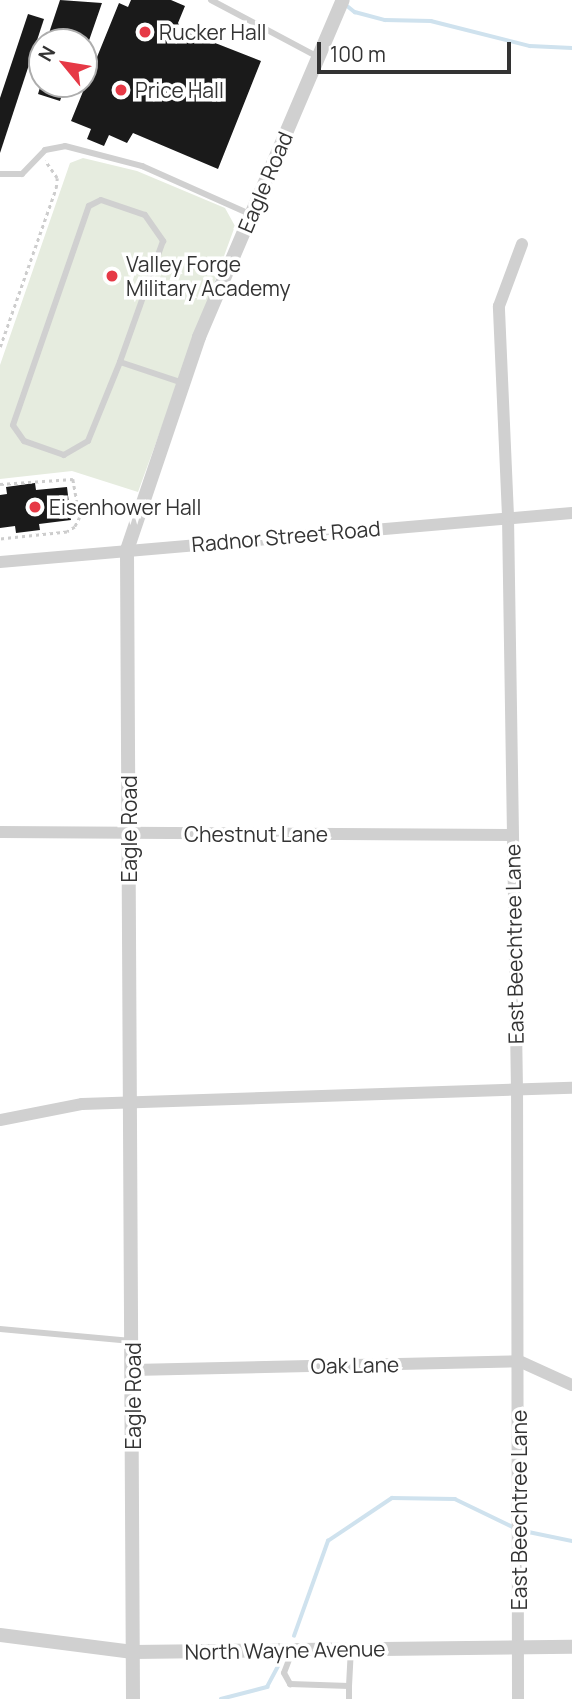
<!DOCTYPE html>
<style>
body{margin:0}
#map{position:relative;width:572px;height:1699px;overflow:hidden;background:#fff;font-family:Manrope,sans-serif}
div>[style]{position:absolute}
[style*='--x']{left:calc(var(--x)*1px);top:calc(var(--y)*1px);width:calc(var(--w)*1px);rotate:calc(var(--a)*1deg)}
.green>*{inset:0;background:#e6ecdf}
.stream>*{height:3.5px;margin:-1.75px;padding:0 1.75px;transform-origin:1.75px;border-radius:1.75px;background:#cfe2ee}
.building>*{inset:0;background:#1a1a1a}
.path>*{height:2.5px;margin-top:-1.25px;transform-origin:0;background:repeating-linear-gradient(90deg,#cdcdcd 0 3.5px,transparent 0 7px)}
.service>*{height:6px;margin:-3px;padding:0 3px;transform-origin:3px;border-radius:3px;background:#d0d0d0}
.minor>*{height:12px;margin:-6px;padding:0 6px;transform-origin:6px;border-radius:6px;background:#d0d0d0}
.tertiary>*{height:14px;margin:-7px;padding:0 7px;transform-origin:7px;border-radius:7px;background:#d0d0d0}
.dots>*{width:19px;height:19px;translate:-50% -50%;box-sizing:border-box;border:4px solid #fff;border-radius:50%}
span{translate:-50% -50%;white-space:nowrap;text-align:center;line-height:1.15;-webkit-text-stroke:7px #fff;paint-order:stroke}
.poi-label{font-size:21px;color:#333}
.left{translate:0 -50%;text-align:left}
.street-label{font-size:21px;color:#333}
.north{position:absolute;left:28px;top:28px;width:70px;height:70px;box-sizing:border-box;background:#fff;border:2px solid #adadad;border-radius:50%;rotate:300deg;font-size:19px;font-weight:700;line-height:28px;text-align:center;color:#333}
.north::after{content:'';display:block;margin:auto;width:24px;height:32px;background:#e63946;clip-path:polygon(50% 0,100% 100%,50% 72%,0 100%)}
.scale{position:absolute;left:317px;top:42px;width:194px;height:32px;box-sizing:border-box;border:4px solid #333;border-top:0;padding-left:9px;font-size:21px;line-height:24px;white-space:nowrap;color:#333;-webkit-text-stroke:5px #fff;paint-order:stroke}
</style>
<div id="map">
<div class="green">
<div style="clip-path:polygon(83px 158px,137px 171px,225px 208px,235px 226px,138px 492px,72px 471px,0 479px,0 365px,70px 163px)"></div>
</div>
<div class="stream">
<div style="--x:345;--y:4;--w:13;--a:39"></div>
<div style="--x:355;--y:12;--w:31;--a:15"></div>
<div style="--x:385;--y:20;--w:46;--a:1.2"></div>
<div style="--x:431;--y:21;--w:102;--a:14.2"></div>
<div style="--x:530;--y:46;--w:42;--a:2.7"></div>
<div style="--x:294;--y:1636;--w:101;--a:-70.3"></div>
<div style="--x:328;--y:1541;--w:77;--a:-33.9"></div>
<div style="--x:392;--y:1498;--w:63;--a:0.9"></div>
<div style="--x:455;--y:1499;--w:71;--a:25.8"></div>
<div style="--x:519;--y:1530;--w:54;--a:11.7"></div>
<div style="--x:221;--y:1699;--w:48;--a:-14.6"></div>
<div style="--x:267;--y:1687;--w:24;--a:-62"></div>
</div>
<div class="building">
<div style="clip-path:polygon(60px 0,102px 3px,84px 55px,84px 42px,46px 42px)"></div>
<div style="clip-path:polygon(131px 0,171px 0,185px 6px,178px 23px,182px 30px,261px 61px,218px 169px,133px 133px,127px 143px,109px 135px,104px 146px,87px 139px,91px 129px,71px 121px,119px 3px,128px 7px)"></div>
<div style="clip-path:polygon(28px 14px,44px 19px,0 153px,0 98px)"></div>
<div style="clip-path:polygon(42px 55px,42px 83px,33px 80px)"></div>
<div style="clip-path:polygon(41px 84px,75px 84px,71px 95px,63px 92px,60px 101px,38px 94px)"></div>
<div style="clip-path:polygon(35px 483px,36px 490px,67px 487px,71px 520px,39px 524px,40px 530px,16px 533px,15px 526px,0 528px,0 495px,7px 494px,6px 487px)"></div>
</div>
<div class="path">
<div style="--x:0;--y:347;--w:169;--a:-70.6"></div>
<div style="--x:56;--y:188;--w:10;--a:-84"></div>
<div style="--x:57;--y:178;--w:21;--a:-125"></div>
<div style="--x:0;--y:484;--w:73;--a:-3.9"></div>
<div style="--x:73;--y:479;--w:39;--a:80"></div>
<div style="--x:80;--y:517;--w:11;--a:117"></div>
<div style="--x:75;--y:527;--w:9;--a:148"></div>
<div style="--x:67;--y:532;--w:67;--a:174"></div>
</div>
<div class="service">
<div style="--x:211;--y:0;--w:121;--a:28"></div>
<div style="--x:0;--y:174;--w:22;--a:0"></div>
<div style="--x:22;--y:174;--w:33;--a:-46"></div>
<div style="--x:45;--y:150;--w:20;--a:-11"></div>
<div style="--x:65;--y:146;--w:80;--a:14.6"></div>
<div style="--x:142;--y:166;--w:118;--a:24"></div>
<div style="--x:120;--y:362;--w:85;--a:112.1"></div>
<div style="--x:88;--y:441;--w:28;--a:150"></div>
<div style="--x:64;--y:455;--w:42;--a:-160.7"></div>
<div style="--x:24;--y:441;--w:19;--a:-125"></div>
<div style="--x:13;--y:425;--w:232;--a:-70.9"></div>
<div style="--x:89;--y:206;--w:13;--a:-27"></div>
<div style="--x:101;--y:200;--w:46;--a:18.8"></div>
<div style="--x:145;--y:215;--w:32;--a:55"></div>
<div style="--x:163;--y:241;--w:128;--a:109.6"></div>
<div style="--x:120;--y:362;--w:66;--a:18.4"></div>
<div style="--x:0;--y:1329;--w:132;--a:5.2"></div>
<div style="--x:292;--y:1652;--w:22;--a:111"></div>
<div style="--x:284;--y:1673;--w:13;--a:61"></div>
<div style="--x:290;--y:1684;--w:59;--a:1.9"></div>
<div style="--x:349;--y:1686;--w:37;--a:-87"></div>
<div style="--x:349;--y:1686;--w:13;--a:90"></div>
</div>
<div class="minor">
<div style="--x:0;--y:562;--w:574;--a:-4.9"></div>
<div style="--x:0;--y:832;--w:512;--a:0.34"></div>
<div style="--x:0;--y:1120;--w:84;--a:-11"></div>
<div style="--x:82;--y:1104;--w:490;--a:-1.9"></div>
<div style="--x:133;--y:1370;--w:386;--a:-1.3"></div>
<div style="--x:519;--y:1361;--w:58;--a:24.4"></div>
<div style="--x:518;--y:1699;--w:609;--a:-90.09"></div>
<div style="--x:517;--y:1090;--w:574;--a:-90.9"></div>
<div style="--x:508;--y:516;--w:210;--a:-92.5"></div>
<div style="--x:499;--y:306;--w:66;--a:-69.6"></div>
</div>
<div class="tertiary">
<div style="--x:0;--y:1635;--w:134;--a:7.3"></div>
<div style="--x:133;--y:1652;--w:439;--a:-0.7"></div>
<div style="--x:133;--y:1699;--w:1149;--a:-90.3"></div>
<div style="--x:127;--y:550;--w:225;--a:-71.3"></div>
<div style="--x:199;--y:337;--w:366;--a:-66.9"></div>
</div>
<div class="dots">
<div style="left:145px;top:32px;background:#e63946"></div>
<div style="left:121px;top:90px;background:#e63946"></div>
<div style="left:112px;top:276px;background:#e63946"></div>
<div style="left:35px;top:507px;background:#e63946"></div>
</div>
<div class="poi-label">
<span class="left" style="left:159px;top:32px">Rucker Hall</span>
<span class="left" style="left:135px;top:90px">Price Hall</span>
<span class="left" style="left:126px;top:276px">Valley Forge<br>Military Academy</span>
<span class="left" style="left:49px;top:507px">Eisenhower Hall</span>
</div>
<div class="street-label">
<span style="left:265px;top:182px;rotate:-67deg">Eagle Road</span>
<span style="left:286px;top:536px;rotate:-5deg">Radnor Street Road</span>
<span style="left:129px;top:829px;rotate:-90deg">Eagle Road</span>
<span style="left:256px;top:834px">Chestnut Lane</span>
<span style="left:514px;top:944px;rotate:-91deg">East Beechtree Lane</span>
<span style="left:355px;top:1365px;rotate:-1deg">Oak Lane</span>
<span style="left:133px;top:1396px;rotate:-90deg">Eagle Road</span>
<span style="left:519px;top:1510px;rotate:-90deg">East Beechtree Lane</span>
<span style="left:285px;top:1650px;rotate:-1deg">North Wayne Avenue</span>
</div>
<div class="north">N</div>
<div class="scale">100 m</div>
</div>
